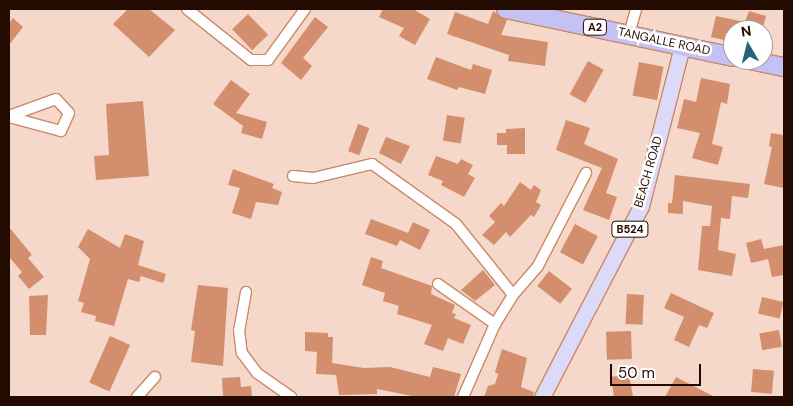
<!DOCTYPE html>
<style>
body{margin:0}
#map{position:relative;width:793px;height:406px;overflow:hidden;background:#f6d8ca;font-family:"DM Sans",sans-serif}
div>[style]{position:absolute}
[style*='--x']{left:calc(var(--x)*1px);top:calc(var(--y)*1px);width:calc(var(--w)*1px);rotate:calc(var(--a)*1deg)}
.building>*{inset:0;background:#d38e6d;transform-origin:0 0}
.roads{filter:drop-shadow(1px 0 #cb8867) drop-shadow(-1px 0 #cb8867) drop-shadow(0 1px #cb8867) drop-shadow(0 -1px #cb8867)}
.street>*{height:10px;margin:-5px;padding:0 5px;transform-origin:5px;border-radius:5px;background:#fff}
.primary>*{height:15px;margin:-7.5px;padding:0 7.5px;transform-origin:7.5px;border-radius:7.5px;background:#dcdaf8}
.highway>*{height:18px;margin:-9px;padding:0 9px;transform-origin:9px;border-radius:9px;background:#c4c2f4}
span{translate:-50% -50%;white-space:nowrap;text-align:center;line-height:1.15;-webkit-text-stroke:5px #fff;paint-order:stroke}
.shield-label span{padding:1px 4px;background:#fff;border:1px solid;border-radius:4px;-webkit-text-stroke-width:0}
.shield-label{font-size:11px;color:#240b01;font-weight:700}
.street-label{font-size:12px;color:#240b01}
.frame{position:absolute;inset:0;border:10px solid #240b01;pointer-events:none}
.north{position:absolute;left:723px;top:20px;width:50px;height:50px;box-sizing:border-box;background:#fff;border:1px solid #a79d99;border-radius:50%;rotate:352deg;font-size:14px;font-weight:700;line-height:20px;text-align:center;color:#240b01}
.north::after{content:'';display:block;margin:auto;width:18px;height:22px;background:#27647b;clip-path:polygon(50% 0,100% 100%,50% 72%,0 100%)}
.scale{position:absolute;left:610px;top:364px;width:91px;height:22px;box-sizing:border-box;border:2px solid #240b01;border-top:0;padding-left:6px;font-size:15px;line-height:18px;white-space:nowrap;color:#240b01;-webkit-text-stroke:4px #fff;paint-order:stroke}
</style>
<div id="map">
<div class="building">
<div style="clip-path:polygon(128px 9px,149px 9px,175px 30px,149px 57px,113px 24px)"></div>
<div style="clip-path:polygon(383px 9px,413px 9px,430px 19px,415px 45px,399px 36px,404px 28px,379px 17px)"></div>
<div style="clip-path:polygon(493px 11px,507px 20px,501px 35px,548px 42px,545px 66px,508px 61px,509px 55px,447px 34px,455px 12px,488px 24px)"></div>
<div style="clip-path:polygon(749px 11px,766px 16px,762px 30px,733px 30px,733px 42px,711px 37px,716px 16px,745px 22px)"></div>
<div style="left:248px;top:14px;width:29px;height:22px;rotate:46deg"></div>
<div style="clip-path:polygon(315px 17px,328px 27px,303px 58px,312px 66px,301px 80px,281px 63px)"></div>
<div style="clip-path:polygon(13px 18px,23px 27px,9px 45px,9px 23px)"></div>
<div style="clip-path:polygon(436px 57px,471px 70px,473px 64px,492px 70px,485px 94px,459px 87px,457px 90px,427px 79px)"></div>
<div style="left:588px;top:61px;width:18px;height:38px;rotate:29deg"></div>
<div style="left:639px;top:62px;width:25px;height:34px;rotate:11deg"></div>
<div style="clip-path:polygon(701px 78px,730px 84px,727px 104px,721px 102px,712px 144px,723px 147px,718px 165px,692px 158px,700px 133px,677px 128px,684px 99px,696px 102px)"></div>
<div style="clip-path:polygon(231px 80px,250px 94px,236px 113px,267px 122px,262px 139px,241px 133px,243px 126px,213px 104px)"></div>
<div style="clip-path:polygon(143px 101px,149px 176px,96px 180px,94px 156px,109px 155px,106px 104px)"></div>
<div style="left:447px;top:115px;width:18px;height:26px;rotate:9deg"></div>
<div style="clip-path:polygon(566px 120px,590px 128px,584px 144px,618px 159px,606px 193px,617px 197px,609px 220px,583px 210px,602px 168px,556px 150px)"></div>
<div style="left:358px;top:124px;width:12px;height:29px;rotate:20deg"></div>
<div style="clip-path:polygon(525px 128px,525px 154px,507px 154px,507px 145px,497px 145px,497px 133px,506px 133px,506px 129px)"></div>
<div style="clip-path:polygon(771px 133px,784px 135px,784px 188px,764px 184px,772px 147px,769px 146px)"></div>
<div style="clip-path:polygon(386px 137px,410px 146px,401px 164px,379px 153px)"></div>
<div style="clip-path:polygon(436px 156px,458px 164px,461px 159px,473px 165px,468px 174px,475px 178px,464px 197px,441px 185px,443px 181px,428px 175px)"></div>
<div style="clip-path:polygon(233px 169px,274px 184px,272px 188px,282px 192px,278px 205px,256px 202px,251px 219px,232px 213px,240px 188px,228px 185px)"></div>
<div style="clip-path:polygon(675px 175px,750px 184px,748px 198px,732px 196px,730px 219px,721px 218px,718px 250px,736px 254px,732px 276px,698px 270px,702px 226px,710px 226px,712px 206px,683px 201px,683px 214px,668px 213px,668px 203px,672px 203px)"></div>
<div style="clip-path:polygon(520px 182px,531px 190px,534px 185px,541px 190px,536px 202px,541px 205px,534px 217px,531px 215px,510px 237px,506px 232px,494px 245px,482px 235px,495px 222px,489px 216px,501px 203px,504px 206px)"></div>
<div style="clip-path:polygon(371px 219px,408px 233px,413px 222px,430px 230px,420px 250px,400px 240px,397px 246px,365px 234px)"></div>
<div style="left:575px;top:224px;width:26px;height:32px;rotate:28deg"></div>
<div style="clip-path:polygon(9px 227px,32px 255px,28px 258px,44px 277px,29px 289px,18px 276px,22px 272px,9px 257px)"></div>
<div style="clip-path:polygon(88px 229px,120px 248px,125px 234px,144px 241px,138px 265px,166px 274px,163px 283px,141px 276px,139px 282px,128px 279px,114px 326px,95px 321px,96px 316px,81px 312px,84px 303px,78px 301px,90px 259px,78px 247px)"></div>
<div style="clip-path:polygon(761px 239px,764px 249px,784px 245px,784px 275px,772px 277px,768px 259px,751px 263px,746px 243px)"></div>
<div style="clip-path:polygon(371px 257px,383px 261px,381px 268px,432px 286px,431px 294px,455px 305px,452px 313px,456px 314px,454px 318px,471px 325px,463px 344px,448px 338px,443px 351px,424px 344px,432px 325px,397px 314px,399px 306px,383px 301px,385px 293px,362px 285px)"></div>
<div style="clip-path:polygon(483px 270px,495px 285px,475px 301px,461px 290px)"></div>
<div style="left:549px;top:271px;width:29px;height:19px;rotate:38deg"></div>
<div style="clip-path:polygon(198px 285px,228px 288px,223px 366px,191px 362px,195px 331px,191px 330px)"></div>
<div style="clip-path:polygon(671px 293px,714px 313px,707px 328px,699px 325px,689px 347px,674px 340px,684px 317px,664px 308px)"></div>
<div style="left:627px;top:294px;width:17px;height:30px;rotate:3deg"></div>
<div style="clip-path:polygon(48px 295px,46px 335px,30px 335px,29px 296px)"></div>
<div style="left:762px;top:297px;width:22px;height:17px;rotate:13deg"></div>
<div style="left:779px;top:330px;width:17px;height:20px;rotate:80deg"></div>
<div style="left:631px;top:331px;width:28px;height:25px;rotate:88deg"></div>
<div style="clip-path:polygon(305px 332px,328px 333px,328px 337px,333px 337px,332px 363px,364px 368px,390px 367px,430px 377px,433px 367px,461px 374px,454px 397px,417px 397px,377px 389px,377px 394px,339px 395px,336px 375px,316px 374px,317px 352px,305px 351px)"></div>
<div style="left:110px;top:336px;width:22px;height:51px;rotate:24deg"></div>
<div style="clip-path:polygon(502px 349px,527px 358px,521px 387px,534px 392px,533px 397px,484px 397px,488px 386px,495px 384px,498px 374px,495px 372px)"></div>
<div style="left:753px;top:369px;width:21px;height:23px;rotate:5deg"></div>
<div style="clip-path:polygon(629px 374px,633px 397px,614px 397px,611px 377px)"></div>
<div style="clip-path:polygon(240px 377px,241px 387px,251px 386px,252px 397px,223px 396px,222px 378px)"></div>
<div style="clip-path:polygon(676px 377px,715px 397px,665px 397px)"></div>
</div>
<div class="roads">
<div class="street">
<div style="--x:187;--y:9;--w:82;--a:38.6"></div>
<div style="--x:251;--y:60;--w:17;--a:0"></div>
<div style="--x:268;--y:60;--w:63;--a:-54"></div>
<div style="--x:629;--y:34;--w:26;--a:-74"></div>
<div style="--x:9;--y:116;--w:50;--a:-19.9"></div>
<div style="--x:56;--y:99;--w:19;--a:47"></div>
<div style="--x:69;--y:113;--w:20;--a:114"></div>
<div style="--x:61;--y:131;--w:54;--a:-164.9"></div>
<div style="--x:293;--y:176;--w:20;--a:6"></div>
<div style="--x:313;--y:178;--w:61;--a:-13.3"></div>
<div style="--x:372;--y:164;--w:103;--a:35.5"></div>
<div style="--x:456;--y:224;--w:91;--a:51.2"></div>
<div style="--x:438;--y:284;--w:70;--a:35.1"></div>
<div style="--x:246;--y:292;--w:39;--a:100"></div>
<div style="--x:239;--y:330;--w:23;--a:83"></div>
<div style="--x:242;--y:353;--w:25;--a:53"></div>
<div style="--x:257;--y:373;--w:42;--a:35.2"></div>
<div style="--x:137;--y:397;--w:27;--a:-48"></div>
<div style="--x:463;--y:397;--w:80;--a:-66.3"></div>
<div style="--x:495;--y:324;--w:34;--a:-58"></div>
<div style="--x:513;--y:295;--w:38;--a:-49"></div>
<div style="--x:538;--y:266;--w:105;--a:-62.7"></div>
</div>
<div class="primary">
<div style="--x:542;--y:397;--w:215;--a:-62.6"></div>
<div style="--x:641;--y:206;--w:165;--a:-75.6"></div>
</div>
<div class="highway">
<div style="--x:506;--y:9;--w:232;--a:11.9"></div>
<div style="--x:750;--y:60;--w:35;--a:12"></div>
</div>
</div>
<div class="shield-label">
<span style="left:595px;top:27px">A2</span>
<span style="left:630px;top:229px">B524</span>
</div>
<div class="street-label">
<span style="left:664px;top:42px;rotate:12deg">TANGALLE ROAD</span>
<span style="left:649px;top:172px;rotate:-74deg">BEACH ROAD</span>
</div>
<div class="frame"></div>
<div class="north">N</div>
<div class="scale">50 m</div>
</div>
